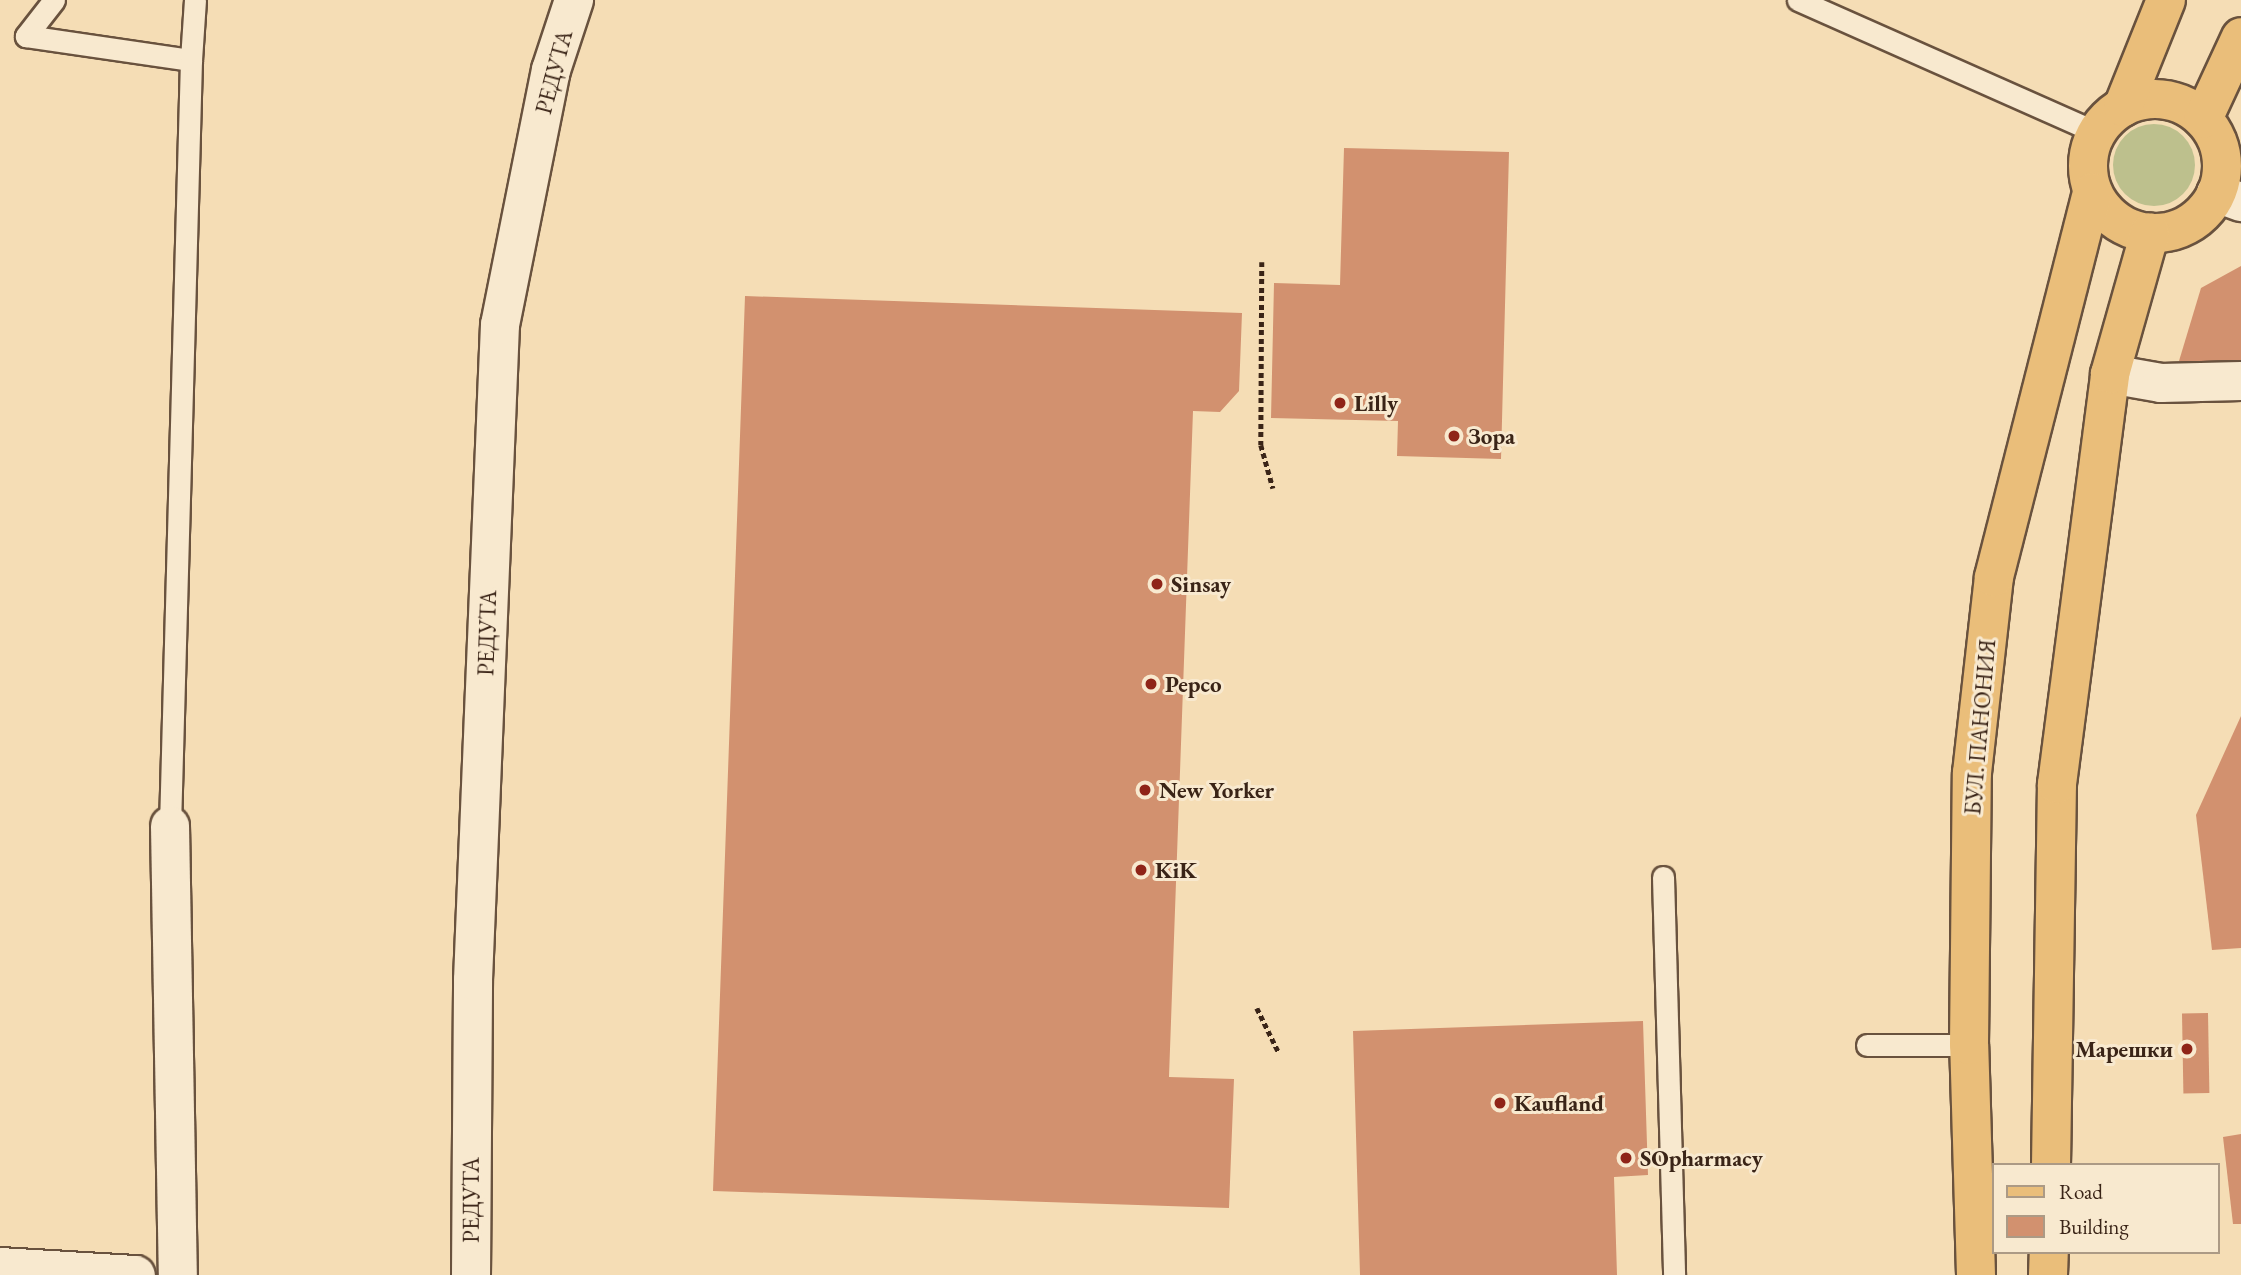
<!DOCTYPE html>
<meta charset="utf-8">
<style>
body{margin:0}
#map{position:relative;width:2241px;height:1275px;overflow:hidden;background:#f5ddb5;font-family:"EB Garamond",serif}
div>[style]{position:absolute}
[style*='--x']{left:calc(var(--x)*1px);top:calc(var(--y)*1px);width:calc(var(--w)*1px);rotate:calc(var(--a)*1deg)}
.green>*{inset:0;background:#bdc08d}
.round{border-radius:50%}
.building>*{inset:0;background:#d2916f;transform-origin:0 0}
.path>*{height:4.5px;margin-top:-2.25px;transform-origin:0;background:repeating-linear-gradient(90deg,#3a2417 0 5px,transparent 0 8.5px)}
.roads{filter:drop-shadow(2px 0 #69523e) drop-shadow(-2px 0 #69523e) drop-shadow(0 2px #69523e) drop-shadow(0 -2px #69523e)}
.lane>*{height:21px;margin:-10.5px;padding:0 10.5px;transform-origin:10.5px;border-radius:10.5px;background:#f8e9cf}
.street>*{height:38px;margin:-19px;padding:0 19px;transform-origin:19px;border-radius:19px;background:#f8e9cf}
.primary>*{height:38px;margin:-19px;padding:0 19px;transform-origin:19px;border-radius:19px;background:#eabe7a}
.primary>.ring{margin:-19px;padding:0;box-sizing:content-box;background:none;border:38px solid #eabe7a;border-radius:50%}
.dots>*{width:19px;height:19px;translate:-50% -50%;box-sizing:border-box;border:4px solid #f8e9cf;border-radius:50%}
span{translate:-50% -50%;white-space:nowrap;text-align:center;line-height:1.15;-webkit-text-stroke:6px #f8e9cf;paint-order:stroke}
.street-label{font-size:23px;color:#3a2417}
.poi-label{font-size:23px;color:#3a2417;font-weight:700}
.left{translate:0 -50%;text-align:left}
.right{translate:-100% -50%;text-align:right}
.legend{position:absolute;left:1992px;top:1163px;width:228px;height:91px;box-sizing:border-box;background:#f8e9cf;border:2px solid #ac9a85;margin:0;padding:9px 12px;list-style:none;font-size:21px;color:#3a2417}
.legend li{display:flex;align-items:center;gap:14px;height:35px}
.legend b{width:35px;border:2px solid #ac9a85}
</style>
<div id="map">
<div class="green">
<div class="round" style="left:2113px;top:124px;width:82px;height:82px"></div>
</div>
<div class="building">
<div style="clip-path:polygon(1344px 148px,1509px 152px,1501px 459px,1397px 456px,1398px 421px,1271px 418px,1274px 283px,1340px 285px)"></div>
<div style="clip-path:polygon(2241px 266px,2241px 363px,2221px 370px,2179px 361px,2201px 288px)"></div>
<div style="clip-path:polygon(745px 296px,1242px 313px,1239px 391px,1220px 412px,1193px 411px,1169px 1077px,1234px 1079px,1229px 1208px,713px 1191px)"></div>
<div style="clip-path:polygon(2241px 716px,2241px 948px,2212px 950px,2196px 815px)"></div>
<div style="left:2208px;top:1013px;width:80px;height:26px;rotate:89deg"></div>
<div style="clip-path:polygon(1643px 1021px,1648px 1175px,1614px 1177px,1617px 1275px,1360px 1275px,1353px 1031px)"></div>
<div style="clip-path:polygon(2241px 1134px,2241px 1224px,2233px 1224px,2223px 1137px)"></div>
</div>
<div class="path">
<div style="--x:1262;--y:262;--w:183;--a:90.3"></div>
<div style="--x:1261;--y:445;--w:45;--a:74.4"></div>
<div style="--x:1257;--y:1008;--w:50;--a:63.9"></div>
</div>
<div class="roads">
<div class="lane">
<div style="--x:54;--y:0;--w:46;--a:127.9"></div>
<div style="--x:26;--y:36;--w:167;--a:8.3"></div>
<div style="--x:191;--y:60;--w:766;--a:91.57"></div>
<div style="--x:1798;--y:0;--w:326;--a:23.9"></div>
<div style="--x:191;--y:60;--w:60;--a:-86.2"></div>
<div style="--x:1663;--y:877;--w:398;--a:88.4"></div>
<div style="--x:1867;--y:1045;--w:102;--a:0"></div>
</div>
<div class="street">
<div style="--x:2216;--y:193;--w:27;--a:20"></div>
<div style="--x:2110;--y:374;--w:52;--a:10"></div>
<div style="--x:2161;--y:383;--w:80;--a:-1.4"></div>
<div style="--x:170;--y:826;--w:449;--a:89"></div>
<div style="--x:0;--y:1267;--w:136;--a:3.4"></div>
<div style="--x:471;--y:1275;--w:295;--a:-89.6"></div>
<div style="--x:473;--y:980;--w:656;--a:-87.64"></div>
<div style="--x:500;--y:325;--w:260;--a:-78.7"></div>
<div style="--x:551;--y:70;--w:74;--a:-71.8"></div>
</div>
<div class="primary">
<div class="ring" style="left:2088px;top:99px;width:96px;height:96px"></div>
<div style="--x:2123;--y:107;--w:115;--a:-68.1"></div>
<div style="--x:2203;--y:119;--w:90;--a:-65.1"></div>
<div style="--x:2051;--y:1165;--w:381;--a:-89.1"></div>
<div style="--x:2057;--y:784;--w:413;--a:-82.6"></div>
<div style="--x:2110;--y:374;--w:147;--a:-74.2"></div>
<div style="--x:1976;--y:1275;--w:230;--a:-91.7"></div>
<div style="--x:1969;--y:1045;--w:272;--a:-89.4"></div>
<div style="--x:1972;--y:773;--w:197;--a:-83.6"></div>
<div style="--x:1994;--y:577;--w:397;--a:-75.7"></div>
<div style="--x:2048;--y:1275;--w:23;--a:-88"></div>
</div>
</div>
<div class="dots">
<div style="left:1340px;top:403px;background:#8f2418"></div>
<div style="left:1454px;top:436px;background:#8f2418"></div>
<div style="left:1157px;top:584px;background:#8f2418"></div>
<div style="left:1151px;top:684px;background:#8f2418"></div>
<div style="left:1145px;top:790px;background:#8f2418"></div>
<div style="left:1141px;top:870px;background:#8f2418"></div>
<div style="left:2187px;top:1049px;background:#8f2418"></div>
<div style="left:1500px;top:1103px;background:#8f2418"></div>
<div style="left:1626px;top:1158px;background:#8f2418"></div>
</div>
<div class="street-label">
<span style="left:554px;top:72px;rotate:-75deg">РЕДУТА</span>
<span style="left:487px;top:633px;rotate:-88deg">РЕДУТА</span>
<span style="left:1980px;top:727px;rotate:-85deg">БУЛ. ПАНОНИЯ</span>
<span style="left:471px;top:1200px;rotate:-90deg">РЕДУТА</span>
</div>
<div class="poi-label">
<span class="left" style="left:1354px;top:403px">Lilly</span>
<span class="left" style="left:1468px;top:436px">Зора</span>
<span class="left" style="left:1171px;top:584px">Sinsay</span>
<span class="left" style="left:1165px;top:684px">Pepco</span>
<span class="left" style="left:1159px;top:790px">New Yorker</span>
<span class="left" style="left:1155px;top:870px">KiK</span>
<span class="right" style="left:2173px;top:1049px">Марешки</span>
<span class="left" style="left:1514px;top:1103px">Kaufland</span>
<span class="left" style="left:1640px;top:1158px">SOpharmacy</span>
</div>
<ul class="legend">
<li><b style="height:9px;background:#eabe7a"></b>Road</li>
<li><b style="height:19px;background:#d2916f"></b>Building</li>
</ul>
</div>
